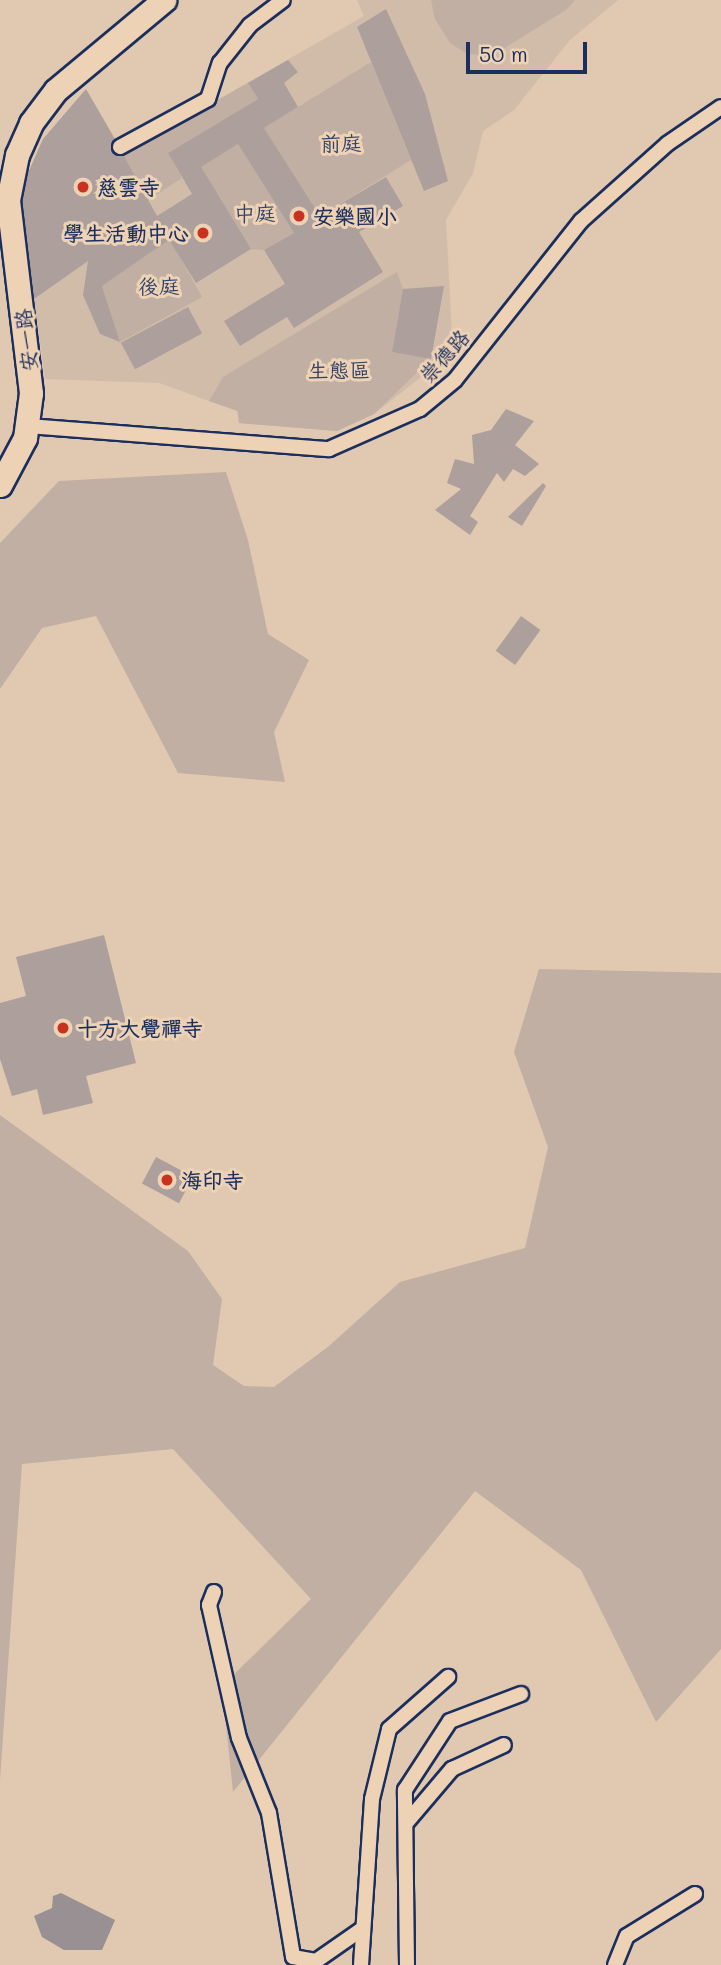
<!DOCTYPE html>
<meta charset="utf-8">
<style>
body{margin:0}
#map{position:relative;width:721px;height:1965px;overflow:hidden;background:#e1c8b0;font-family:Mali,"LXGW WenKai TC",sans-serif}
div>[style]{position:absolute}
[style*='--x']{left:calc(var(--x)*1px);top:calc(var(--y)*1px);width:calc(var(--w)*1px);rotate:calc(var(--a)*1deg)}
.built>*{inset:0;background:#d1bcaa}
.green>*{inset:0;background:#c0afa2}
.water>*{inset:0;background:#989092}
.building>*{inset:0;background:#ad9f9b;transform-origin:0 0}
.roads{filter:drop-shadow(2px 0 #1b2f5e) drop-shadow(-2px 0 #1b2f5e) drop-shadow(0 2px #1b2f5e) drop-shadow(0 -2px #1b2f5e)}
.minor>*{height:14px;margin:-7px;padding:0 7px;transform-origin:7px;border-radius:7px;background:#eed2b5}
.primary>*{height:23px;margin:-11.5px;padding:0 11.5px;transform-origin:11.5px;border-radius:11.5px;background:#eed2b5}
.dots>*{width:19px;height:19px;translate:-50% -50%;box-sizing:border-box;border:4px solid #eed2b5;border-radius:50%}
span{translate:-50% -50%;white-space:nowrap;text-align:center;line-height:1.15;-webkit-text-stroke:6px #eed2b5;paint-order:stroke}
.park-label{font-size:21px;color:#344268}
.poi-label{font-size:21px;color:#1b2f5e;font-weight:700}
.left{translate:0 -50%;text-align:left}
.right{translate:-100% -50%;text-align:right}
.street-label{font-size:21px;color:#1b2f5e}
.scale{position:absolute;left:466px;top:42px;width:121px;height:32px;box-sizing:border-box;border:4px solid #1b2f5e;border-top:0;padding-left:9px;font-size:21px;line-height:24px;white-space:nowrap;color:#1b2f5e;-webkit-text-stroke:5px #eed2b5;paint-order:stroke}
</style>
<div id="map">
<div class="built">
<div style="clip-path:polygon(357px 0,618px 0,570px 40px,514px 110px,483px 131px,473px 173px,446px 220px,453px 352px,374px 414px,337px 431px,239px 423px,237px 411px,159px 383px,45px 379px,34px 299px,154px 212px,123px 154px,364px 16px)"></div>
</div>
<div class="green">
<div style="clip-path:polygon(431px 0,575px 0,566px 10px,490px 57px,466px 53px,450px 43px,435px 19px)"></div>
<div style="clip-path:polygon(371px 62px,411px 160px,320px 216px,264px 128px)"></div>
<div style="clip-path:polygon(248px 83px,258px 99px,168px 153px,182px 178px,148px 200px,123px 154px)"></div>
<div style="clip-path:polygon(238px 144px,294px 233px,264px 250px,251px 249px,197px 169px)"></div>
<div style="clip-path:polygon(155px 212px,202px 297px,120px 342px,102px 286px,155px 250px,138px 224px)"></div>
<div style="clip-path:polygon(397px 272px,403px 289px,392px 352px,431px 359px,374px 414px,337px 431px,239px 423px,238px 411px,209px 401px,223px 377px)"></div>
<div style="clip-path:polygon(226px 472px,248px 540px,268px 634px,309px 660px,274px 732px,285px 782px,178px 773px,96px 616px,42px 628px,0 689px,0 543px,59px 481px)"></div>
<div style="clip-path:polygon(539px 969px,721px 973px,721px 1649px,656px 1722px,581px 1570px,475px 1491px,233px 1792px,222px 1686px,311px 1599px,173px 1449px,22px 1464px,0 1780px,0 1115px,188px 1251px,222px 1299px,213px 1365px,244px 1386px,274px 1387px,329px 1346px,400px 1282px,525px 1248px,548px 1147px,514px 1052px)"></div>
</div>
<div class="water">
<div style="clip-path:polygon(61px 1893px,115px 1920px,102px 1950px,64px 1950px,42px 1937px,34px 1916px,52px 1908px,53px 1896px)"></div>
</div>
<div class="building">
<div style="clip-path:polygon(386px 9px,425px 94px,448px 181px,424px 191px,357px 27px)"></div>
<div style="clip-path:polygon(288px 60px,298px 72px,284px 83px,298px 107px,264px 128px,320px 216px,386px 177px,403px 206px,359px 232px,383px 272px,294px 328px,287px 317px,240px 346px,224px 321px,285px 284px,264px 250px,294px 233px,238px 144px,201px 167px,251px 249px,196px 283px,169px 240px,102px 286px,120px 342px,100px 334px,83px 295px,88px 261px,34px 299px,22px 201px,28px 173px,43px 139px,86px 89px,115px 139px,112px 152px,124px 156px,157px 216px,192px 194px,168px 153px,258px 99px,248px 83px)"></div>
<div style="clip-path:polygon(444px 286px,431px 359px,392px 352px,403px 289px)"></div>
<div style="left:188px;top:307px;width:30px;height:76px;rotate:62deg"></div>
<div style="clip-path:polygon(506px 409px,534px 421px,515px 445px,539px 464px,525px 476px,513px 469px,504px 482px,497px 473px,470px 516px,478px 522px,470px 535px,435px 510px,461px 489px,447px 483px,455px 459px,474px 464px,472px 435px,491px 430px)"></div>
<div style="clip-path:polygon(543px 483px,546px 486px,522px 526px,508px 517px)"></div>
<div style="left:521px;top:616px;width:24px;height:43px;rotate:36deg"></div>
<div style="clip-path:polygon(104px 935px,136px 1063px,86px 1076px,93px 1103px,43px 1115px,37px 1089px,12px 1096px,0 1059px,0 1003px,26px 996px,16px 957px)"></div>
<div style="left:156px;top:1157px;width:42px;height:30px;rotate:28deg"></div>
</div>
<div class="roads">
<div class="minor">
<div style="--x:120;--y:147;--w:100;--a:-28.6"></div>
<div style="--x:208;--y:99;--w:38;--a:-72"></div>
<div style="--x:220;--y:63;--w:48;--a:-51.7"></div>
<div style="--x:250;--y:25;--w:41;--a:-37.1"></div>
<div style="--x:28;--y:426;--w:302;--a:4.4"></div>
<div style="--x:329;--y:449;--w:99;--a:-23.7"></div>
<div style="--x:420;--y:409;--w:45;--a:-39.6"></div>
<div style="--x:455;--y:380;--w:203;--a:-51.6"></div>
<div style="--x:581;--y:221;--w:115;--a:-41.8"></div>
<div style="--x:667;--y:144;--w:65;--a:-34.4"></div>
<div style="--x:214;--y:1592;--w:14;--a:111"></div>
<div style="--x:209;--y:1605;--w:136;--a:77.3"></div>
<div style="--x:239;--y:1738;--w:81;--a:68.2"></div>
<div style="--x:269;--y:1813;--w:146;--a:80.5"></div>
<div style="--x:293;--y:1957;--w:23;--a:10"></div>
<div style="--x:316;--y:1961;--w:56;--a:-34.8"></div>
<div style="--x:407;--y:1822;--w:70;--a:-49.7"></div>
<div style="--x:452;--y:1769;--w:57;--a:-24.8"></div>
<div style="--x:361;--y:1965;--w:166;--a:-86.2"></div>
<div style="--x:372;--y:1799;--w:72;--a:-76.3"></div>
<div style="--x:389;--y:1729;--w:79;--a:-41.4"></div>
<div style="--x:407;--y:1965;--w:175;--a:-90.7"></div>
<div style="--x:405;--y:1790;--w:82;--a:-56.9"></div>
<div style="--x:450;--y:1721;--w:76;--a:-20.8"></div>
<div style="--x:615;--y:1965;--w:31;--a:-68"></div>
<div style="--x:627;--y:1936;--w:80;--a:-31.7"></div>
</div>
<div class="primary">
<div style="--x:0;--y:485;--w:53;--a:-62"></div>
<div style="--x:25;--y:438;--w:45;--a:-82.4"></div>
<div style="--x:31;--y:393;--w:194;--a:-96.8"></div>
<div style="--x:8;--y:200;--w:46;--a:-78.7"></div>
<div style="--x:17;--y:155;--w:35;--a:-66"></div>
<div style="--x:31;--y:123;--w:41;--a:-52.9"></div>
<div style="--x:56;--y:90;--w:141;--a:-39.8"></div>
</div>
</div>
<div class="dots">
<div style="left:83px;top:187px;background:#c8321e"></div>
<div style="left:299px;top:216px;background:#c8321e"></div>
<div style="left:203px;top:233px;background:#c8321e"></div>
<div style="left:63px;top:1028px;background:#c8321e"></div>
<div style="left:167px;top:1180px;background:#c8321e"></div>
</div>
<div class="park-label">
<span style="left:341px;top:143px">前庭</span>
<span style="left:255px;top:213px">中庭</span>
<span style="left:159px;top:286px">後庭</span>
<span style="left:339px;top:370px">生態區</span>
</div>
<div class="poi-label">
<span class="left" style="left:97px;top:187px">慈雲寺</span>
<span class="left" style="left:313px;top:216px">安樂國小</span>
<span class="right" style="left:189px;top:233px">學生活動中心</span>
<span class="left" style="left:77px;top:1028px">十方大覺禪寺</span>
<span class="left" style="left:181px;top:1180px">海印寺</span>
</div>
<div class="street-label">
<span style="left:26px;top:340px;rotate:-97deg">安一路</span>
<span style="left:444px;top:356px;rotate:-48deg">崇德路</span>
</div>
<div class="scale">50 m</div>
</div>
